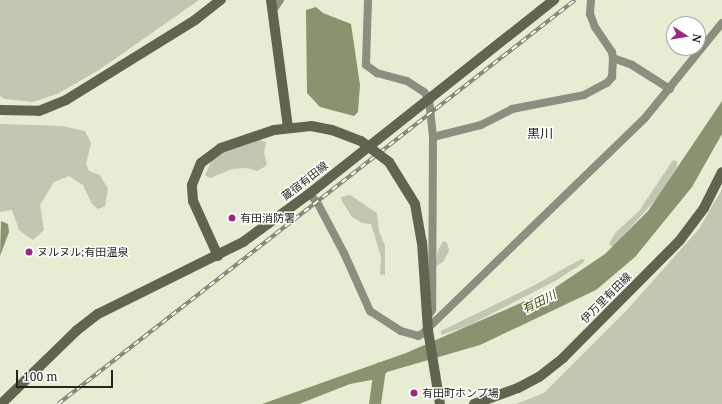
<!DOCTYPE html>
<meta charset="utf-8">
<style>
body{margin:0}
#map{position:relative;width:722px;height:404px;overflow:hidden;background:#e6edd3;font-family:"Noto Serif","Noto Sans JP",serif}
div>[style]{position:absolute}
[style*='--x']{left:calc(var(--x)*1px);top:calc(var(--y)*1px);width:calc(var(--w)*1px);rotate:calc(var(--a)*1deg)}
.green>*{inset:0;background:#c1c7b0}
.water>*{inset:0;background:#8a936f}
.river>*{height:12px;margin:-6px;padding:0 6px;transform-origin:6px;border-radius:6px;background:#8a936f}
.street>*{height:8px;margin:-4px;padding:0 4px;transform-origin:4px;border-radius:4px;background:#8b8f7f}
.secondary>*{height:10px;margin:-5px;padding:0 5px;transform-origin:5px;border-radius:5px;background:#5f654e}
.rail>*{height:3.5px;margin-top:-1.75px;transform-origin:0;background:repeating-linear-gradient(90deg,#fff 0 6px,#7e8371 0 12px);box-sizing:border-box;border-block:1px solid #7e8371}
.secondary-bridge>*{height:10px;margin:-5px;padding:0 5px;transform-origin:5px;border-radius:5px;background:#5f654e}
.dots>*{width:11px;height:11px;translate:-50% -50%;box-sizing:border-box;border:2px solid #fff;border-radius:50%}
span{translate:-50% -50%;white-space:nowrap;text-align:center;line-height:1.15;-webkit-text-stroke:3px #fff;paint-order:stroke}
.street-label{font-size:11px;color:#23261c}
.poi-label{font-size:11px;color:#23261c}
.left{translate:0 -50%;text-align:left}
.water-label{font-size:12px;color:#404a0c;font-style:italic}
.quarter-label{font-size:13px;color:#23261c}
.north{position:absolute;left:666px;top:16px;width:40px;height:40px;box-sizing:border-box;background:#fff;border:1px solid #a7a8a4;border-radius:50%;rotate:102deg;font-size:11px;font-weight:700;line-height:16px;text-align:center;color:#23261c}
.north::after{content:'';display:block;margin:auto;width:14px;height:18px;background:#9b2784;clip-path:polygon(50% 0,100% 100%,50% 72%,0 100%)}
.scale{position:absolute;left:16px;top:370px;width:97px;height:18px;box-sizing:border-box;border:2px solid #23261c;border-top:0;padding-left:5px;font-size:12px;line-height:14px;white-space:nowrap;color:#23261c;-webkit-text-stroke:3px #fff;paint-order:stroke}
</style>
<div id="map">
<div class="green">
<div style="clip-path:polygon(0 0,199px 0,99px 70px,57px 94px,33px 102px,4px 99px,0 96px)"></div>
<div style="clip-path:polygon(0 124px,62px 126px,85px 131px,91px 143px,86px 164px,89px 171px,100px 175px,108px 189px,105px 206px,98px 209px,92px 204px,83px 185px,69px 176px,54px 182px,40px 205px,44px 230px,33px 240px,19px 230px,12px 210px,0 212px)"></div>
<div style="clip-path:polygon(259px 140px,266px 142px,264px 153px,267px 164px,264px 167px,257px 171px,247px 168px,232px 169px,210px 178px,205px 175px,213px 158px,220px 152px)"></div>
<div style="clip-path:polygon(673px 160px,677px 161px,677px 167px,658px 197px,614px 246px,611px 246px,609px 244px,615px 233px,639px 211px)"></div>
<div style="clip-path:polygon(722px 189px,722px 404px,516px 404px,544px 393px,626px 311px,699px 229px)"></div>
<div style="clip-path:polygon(350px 195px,377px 213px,379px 231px,385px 246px,385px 275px,380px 274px,381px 257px,371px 224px,362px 223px,352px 217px,342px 201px,341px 197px)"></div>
<div style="clip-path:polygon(443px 241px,447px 243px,449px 251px,443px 262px,435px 267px,438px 250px)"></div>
<div style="clip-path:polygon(581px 259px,585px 259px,583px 263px,557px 280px,468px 326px,441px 335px,441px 331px,533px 286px)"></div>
</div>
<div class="water">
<div style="clip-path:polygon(316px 7px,323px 13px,351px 24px,360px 85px,358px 112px,354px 116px,320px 107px,307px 93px,306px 10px)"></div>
<div style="clip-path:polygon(722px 101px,722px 134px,692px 187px,635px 257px,596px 290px,480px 345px,387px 372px,382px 378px,350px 384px,299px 404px,262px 404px,406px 353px,553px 289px,605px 254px,648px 211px)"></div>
<div style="clip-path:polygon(1px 221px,8px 224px,9px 232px,0 256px)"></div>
</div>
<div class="river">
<div style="--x:375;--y:404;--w:36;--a:-82"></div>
</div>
<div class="street">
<div style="--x:368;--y:0;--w:65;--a:91.8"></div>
<div style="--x:366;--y:65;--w:14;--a:36"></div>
<div style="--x:377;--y:73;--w:31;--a:15"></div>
<div style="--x:407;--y:81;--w:20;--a:33"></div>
<div style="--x:424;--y:92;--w:9;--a:54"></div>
<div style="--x:429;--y:99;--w:38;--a:84"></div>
<div style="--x:433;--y:137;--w:173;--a:90.3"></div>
<div style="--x:432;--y:310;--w:9;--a:122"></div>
<div style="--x:591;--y:0;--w:14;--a:94"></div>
<div style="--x:590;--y:14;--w:14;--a:69"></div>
<div style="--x:595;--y:27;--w:30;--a:56"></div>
<div style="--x:612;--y:52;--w:6;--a:81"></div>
<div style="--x:613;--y:58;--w:20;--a:20"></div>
<div style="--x:632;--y:65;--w:45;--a:32.3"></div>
<div style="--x:273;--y:10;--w:12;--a:-55"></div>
<div style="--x:433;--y:137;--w:49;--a:-14"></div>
<div style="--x:481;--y:125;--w:35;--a:-27"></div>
<div style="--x:512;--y:109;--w:73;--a:-11"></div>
<div style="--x:584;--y:95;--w:26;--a:-28"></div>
<div style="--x:607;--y:83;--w:8;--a:-50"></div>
<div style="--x:612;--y:77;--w:19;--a:-87"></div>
<div style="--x:309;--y:194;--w:11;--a:45"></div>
<div style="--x:317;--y:202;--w:58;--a:62.1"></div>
<div style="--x:344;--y:253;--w:64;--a:65.9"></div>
<div style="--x:370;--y:311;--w:37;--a:33"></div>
<div style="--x:401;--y:331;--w:18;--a:16"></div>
<div style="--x:418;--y:336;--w:4;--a:-27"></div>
<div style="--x:422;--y:334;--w:310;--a:-44.1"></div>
<div style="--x:645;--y:118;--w:122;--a:-51"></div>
</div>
<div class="secondary">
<div style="--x:271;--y:0;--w:128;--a:82.4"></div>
<div style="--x:0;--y:110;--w:39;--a:1"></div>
<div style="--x:39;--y:111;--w:29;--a:-22"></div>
<div style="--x:66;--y:100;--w:152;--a:-31.8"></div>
<div style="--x:195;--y:20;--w:33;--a:-38"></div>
<div style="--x:415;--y:204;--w:39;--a:80"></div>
<div style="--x:422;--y:242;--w:88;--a:86.1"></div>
<div style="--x:428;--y:330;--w:75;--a:80.8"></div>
<div style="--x:218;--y:256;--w:60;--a:-114.4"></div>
<div style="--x:193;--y:201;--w:16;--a:-94"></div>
<div style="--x:192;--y:185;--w:24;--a:-68"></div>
<div style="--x:201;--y:163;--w:25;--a:-37"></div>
<div style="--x:221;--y:148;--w:56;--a:-18.8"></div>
<div style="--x:274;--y:130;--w:37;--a:-6"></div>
<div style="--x:311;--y:126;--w:21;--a:11"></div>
<div style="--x:1;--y:404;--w:105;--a:-44.2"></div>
<div style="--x:76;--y:331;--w:28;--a:-38"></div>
<div style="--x:98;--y:314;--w:162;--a:-26.4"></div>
<div style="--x:243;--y:242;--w:82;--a:-36"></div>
<div style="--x:309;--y:194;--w:313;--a:-38.4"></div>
<div style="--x:474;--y:404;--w:47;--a:-20"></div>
<div style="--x:518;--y:388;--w:24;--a:-28"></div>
<div style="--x:539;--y:377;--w:31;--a:-38"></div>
<div style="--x:563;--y:358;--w:166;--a:-45.2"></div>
<div style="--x:680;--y:240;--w:40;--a:-53"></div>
<div style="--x:704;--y:208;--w:40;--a:-63.4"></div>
</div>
<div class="rail">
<div style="--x:58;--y:404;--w:656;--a:-38.01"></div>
</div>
<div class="secondary-bridge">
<div style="--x:332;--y:130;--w:31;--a:21"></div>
<div style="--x:361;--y:141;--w:35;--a:37"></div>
<div style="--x:389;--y:162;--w:49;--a:58.2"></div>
</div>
<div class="dots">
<div style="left:232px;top:218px;background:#9b2784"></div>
<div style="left:29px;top:252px;background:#9b2784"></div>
<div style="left:414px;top:393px;background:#9b2784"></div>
</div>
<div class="street-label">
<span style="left:305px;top:181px;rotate:-38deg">蔵宿有田線</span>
<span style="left:606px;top:298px;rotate:-45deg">伊万里有田線</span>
</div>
<div class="poi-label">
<span class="left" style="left:240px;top:218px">有田消防署</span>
<span class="left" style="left:37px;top:252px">ヌルヌル;有田温泉</span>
<span class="left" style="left:422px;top:393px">有田町ホンプ場</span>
</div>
<div class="water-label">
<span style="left:539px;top:302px;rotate:-27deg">有田川</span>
</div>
<div class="quarter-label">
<span style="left:540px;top:133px">黒川</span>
</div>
<div class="north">N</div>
<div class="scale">100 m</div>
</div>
